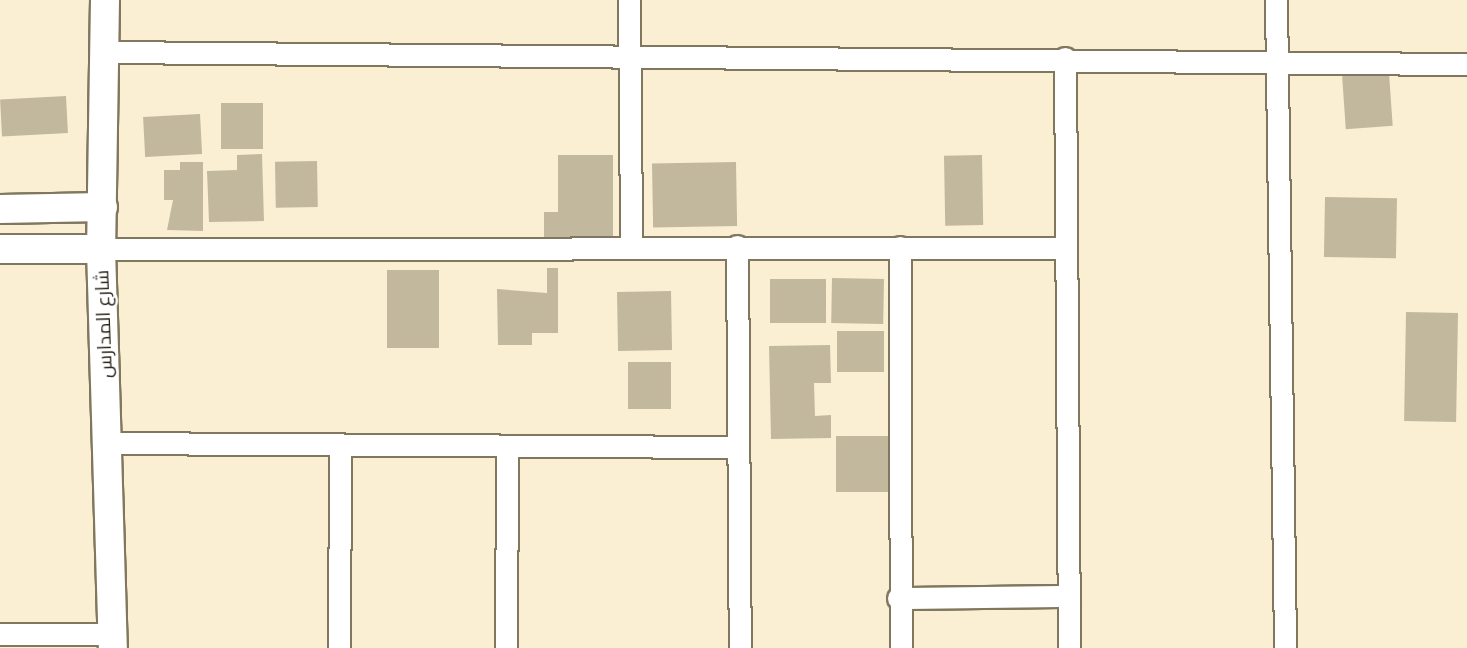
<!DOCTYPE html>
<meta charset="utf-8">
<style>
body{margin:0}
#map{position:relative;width:1467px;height:648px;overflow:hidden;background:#faefd3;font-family:"Fira Sans",Cairo,sans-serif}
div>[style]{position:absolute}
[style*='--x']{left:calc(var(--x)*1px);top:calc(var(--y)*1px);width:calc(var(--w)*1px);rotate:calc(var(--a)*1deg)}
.building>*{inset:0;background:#c2b89e;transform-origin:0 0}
.roads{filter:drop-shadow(2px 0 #81775e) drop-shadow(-2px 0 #81775e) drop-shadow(0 2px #81775e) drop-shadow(0 -2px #81775e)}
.street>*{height:21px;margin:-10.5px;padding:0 10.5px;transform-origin:10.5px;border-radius:10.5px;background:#fff}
.secondary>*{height:28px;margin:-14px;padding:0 14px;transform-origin:14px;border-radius:14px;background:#fff}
span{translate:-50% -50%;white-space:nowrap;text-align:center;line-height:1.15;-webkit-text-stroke:5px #fff;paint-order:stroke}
.street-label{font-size:19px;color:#28241a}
</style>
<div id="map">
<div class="building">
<div style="left:1389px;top:73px;width:53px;height:47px;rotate:86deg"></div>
<div style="left:66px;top:96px;width:37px;height:66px;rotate:87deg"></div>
<div style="left:221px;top:103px;width:42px;height:46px"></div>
<div style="left:200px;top:114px;width:40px;height:57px;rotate:87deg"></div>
<div style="clip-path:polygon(262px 154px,264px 221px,209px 222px,207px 171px,237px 170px,237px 155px)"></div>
<div style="clip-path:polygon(558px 155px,613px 155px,613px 238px,544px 238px,544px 212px,558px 212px)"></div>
<div style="left:982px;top:155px;width:70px;height:38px;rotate:89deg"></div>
<div style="left:317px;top:161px;width:46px;height:42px;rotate:89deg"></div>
<div style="clip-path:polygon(180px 162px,203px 162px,203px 231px,167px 230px,173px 200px,164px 200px,164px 170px,180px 170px)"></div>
<div style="left:736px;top:162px;width:64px;height:84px;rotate:89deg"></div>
<div style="left:1325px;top:197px;width:72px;height:60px;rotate:1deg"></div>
<div style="clip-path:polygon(547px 268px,558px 268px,558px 333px,532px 333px,532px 345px,498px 345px,497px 289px,547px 293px)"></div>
<div style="left:439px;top:270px;width:78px;height:52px;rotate:90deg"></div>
<div style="left:832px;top:278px;width:52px;height:45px;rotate:1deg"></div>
<div style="left:826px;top:279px;width:44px;height:56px;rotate:90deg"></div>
<div style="left:671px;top:291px;width:59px;height:54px;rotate:89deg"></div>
<div style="left:1406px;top:312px;width:52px;height:109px;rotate:1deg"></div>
<div style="left:837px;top:331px;width:47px;height:41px"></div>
<div style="clip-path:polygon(830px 345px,831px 383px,814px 383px,815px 416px,831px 415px,831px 438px,771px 439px,769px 346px)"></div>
<div style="left:671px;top:362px;width:47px;height:43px;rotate:90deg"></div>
<div style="left:836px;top:436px;width:58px;height:56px"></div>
</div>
<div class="roads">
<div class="street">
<div style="--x:629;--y:0;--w:245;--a:89.5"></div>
<div style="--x:1276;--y:0;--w:648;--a:89.2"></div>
<div style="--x:107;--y:52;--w:1360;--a:0.51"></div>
<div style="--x:1065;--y:58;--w:590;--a:89.61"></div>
<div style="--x:737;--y:246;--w:402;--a:89.6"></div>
<div style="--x:900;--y:247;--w:401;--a:89.9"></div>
<div style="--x:101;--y:249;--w:963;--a:-0.06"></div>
<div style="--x:109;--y:443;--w:626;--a:0.37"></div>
<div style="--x:898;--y:598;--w:171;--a:-0.7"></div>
<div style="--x:0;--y:634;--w:111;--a:0"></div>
<div style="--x:339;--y:648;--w:203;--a:-89.7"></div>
<div style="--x:506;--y:648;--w:202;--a:-89.7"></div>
</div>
<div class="secondary">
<div style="--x:105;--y:0;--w:249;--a:90.9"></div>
<div style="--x:101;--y:249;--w:399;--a:88.3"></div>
<div style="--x:0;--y:209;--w:103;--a:-1.1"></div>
<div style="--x:0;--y:249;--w:101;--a:0"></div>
</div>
</div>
<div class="street-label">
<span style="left:104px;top:324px;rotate:-92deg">شارع المدارس</span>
</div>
</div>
